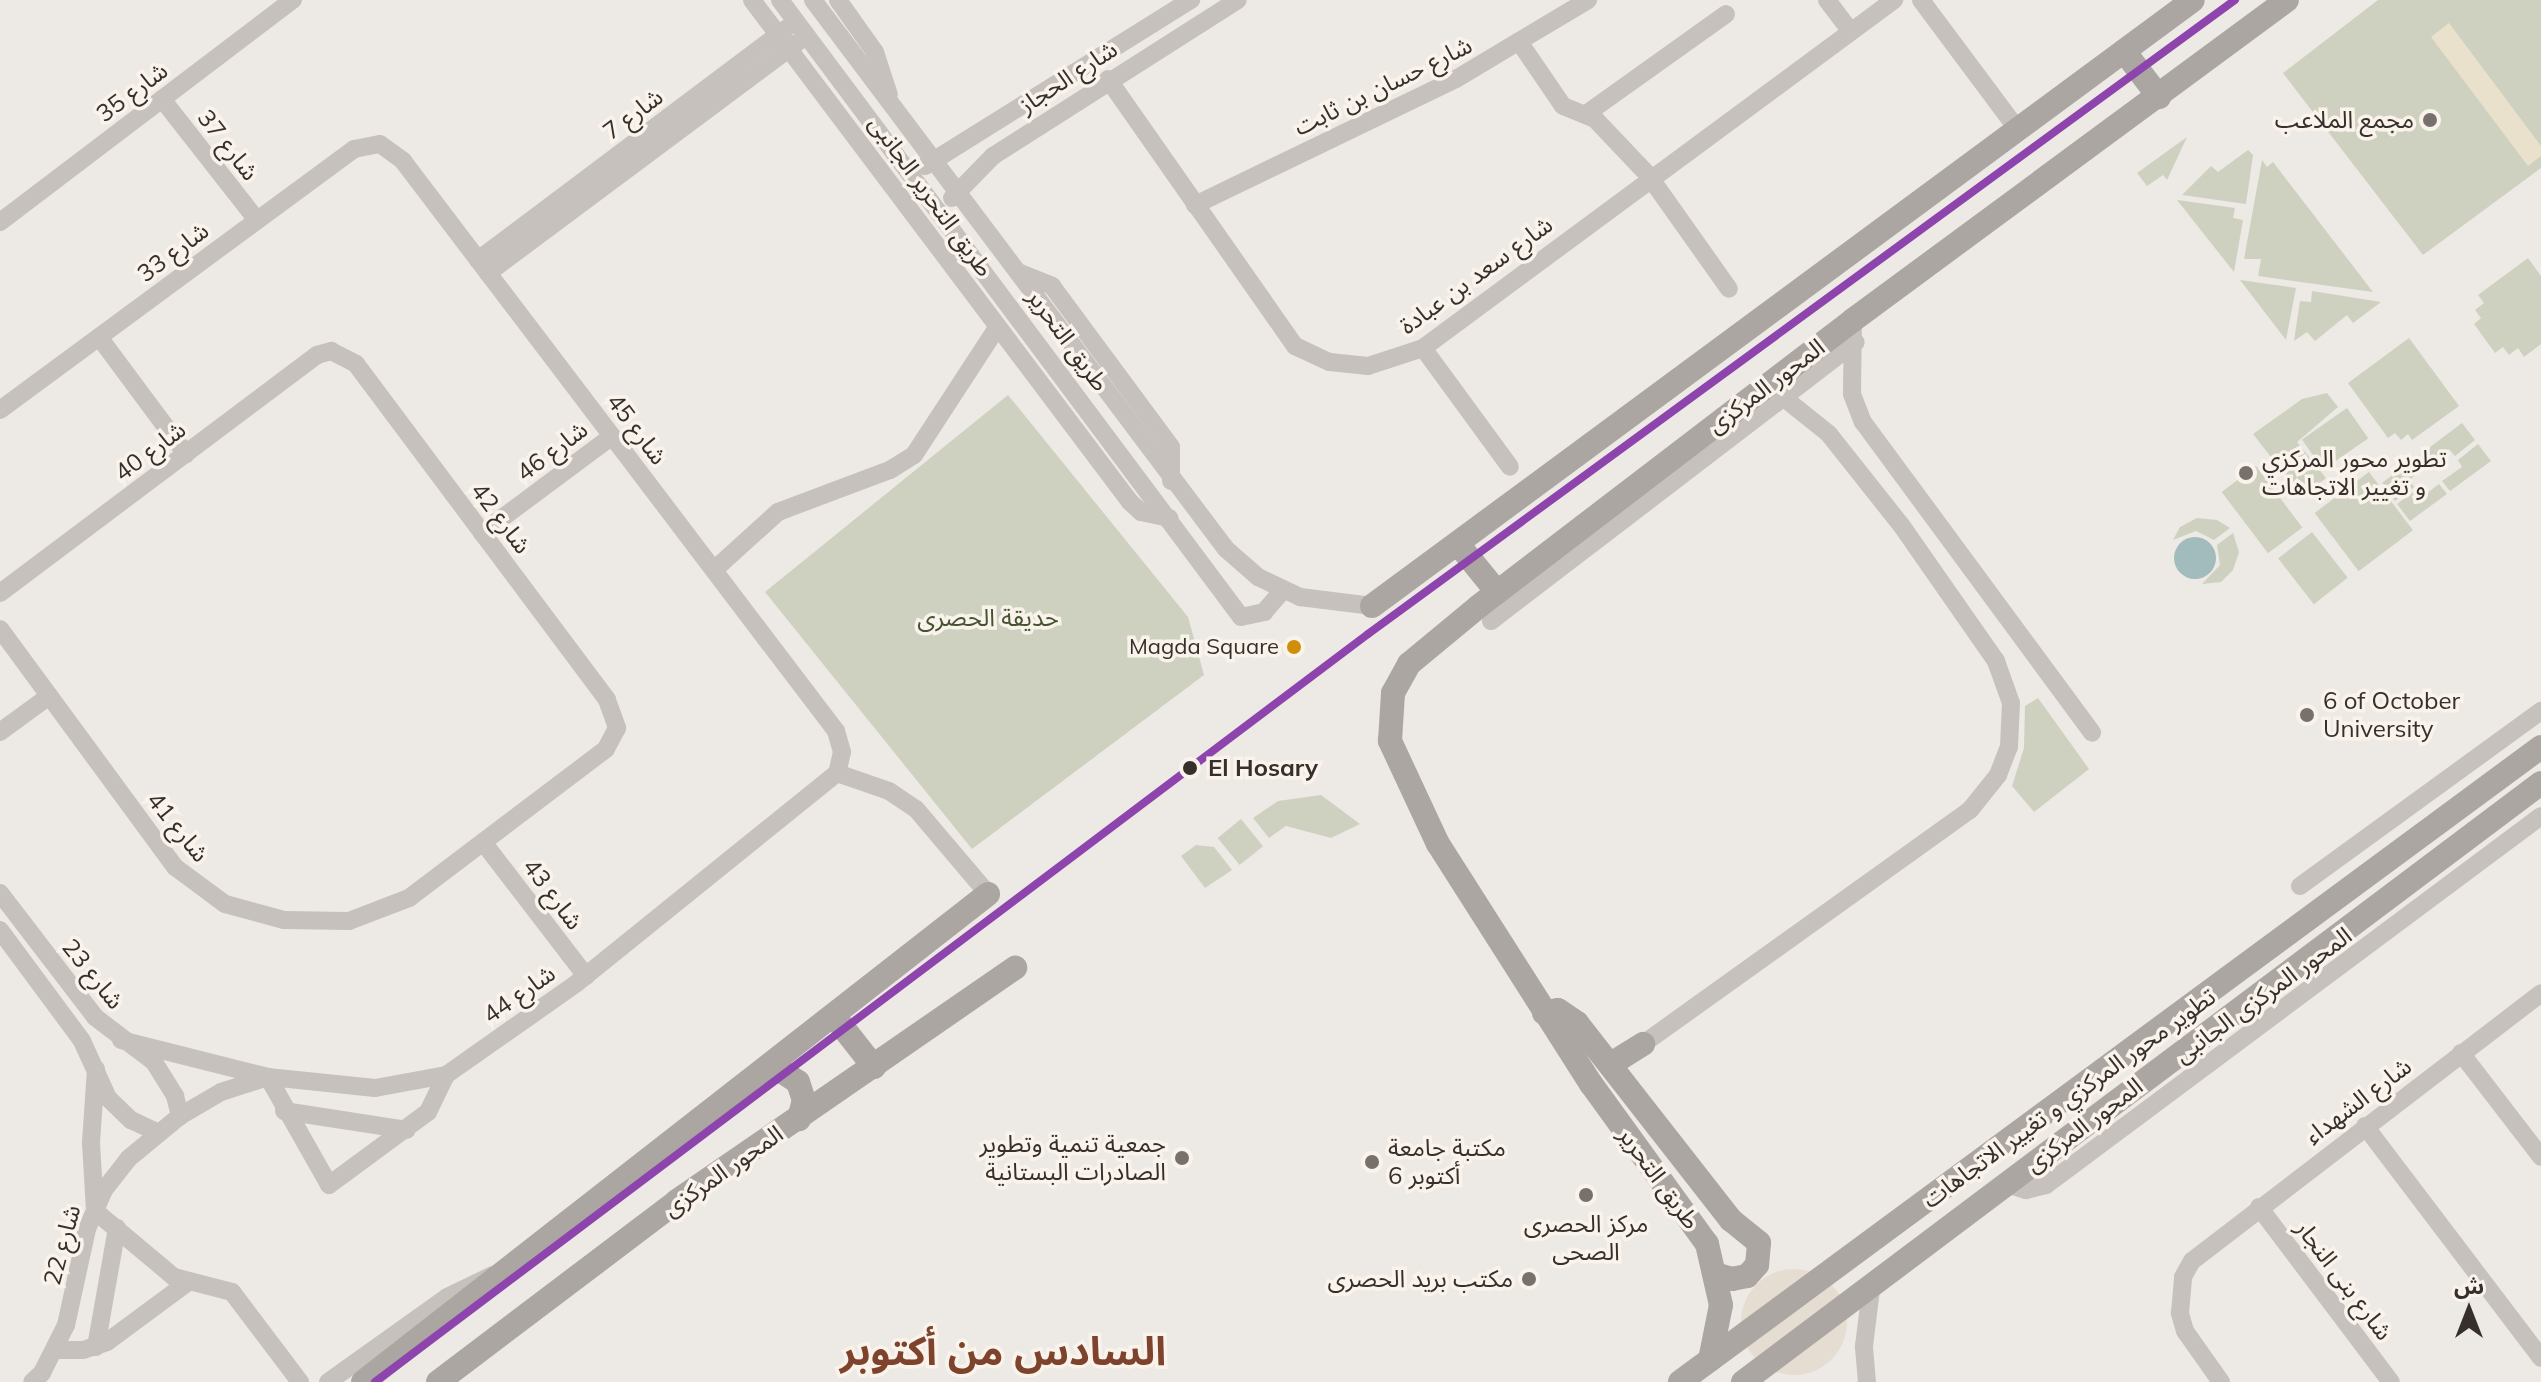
<!DOCTYPE html>
<meta charset="utf-8">
<style>
body{margin:0}
#map{position:relative;width:2541px;height:1382px;overflow:hidden;background:#ede9e4;font-family:Mulish,"Noto Sans Arabic",sans-serif}
div>[style]{position:absolute}
[style*='--x']{left:calc(var(--x)*1px);top:calc(var(--y)*1px);width:calc(var(--w)*1px);rotate:calc(var(--a)*1deg)}
.green>*{inset:0;background:#ced1c0;transform-origin:0 0}
.sand>*{inset:0;background:#eae1cd}
.plaza>*{inset:0;background:#e6ddd2}
.round{border-radius:50%}
.water>*{inset:0;background:#a2bbbc}
.minor>*{height:18px;margin:-9px;padding:0 9px;transform-origin:9px;border-radius:9px;background:#c6c1bd}
.major>*{height:24px;margin:-12px;padding:0 12px;transform-origin:12px;border-radius:12px;background:#aba6a2}
.metro-1>*{height:8px;margin:-4px;padding:0 4px;transform-origin:4px;border-radius:4px;background:#8e44ad}
.dots>*{width:22px;height:22px;translate:-50% -50%;box-sizing:border-box;border:4px solid #f9f3ec;border-radius:50%}
span{translate:-50% -50%;white-space:nowrap;text-align:center;line-height:1.15;-webkit-text-stroke:7px #f9f3ec;paint-order:stroke}
.bus-label{font-size:22px;color:#372f2b}
.right{translate:-100% -50%;text-align:right}
.street-label{font-size:24px;color:#372f2b}
.poi-label{font-size:24px;color:#372f2b}
.left{translate:0 -50%;text-align:left}
.park-label{font-size:24px;color:#455331}
.stop-label{font-size:24px;color:#372f2b;font-weight:700}
.town-label{font-size:40px;color:#7d432c;font-weight:700}
.north{position:absolute;left:2429px;top:1270px;width:80px;height:80px;-webkit-text-stroke:6px #f9f3ec;paint-order:stroke;rotate:0deg;font-size:22px;font-weight:700;line-height:32px;text-align:center;color:#372f2b}
.north::after{content:'';display:block;margin:auto;width:28px;height:36px;background:#372f2b;clip-path:polygon(50% 0,100% 100%,50% 72%,0 100%)}
</style>
<div id="map">
<div class="green">
<div style="clip-path:polygon(2378px 0,2541px 0,2541px 168px,2423px 255px,2283px 73px)"></div>
<div style="clip-path:polygon(2187px 137px,2167px 180px,2163px 175px,2147px 186px,2137px 173px)"></div>
<div style="clip-path:polygon(2248px 150px,2253px 155px,2246px 204px,2182px 195px,2211px 166px,2218px 172px)"></div>
<div style="clip-path:polygon(2262px 160px,2267px 167px,2273px 162px,2373px 292px,2258px 276px,2261px 259px,2244px 259px)"></div>
<div style="clip-path:polygon(2177px 200px,2235px 208px,2233px 218px,2243px 220px,2234px 272px)"></div>
<div style="clip-path:polygon(2528px 258px,2541px 276px,2541px 344px,2524px 357px,2518px 348px,2509px 355px,2503px 347px,2495px 353px,2474px 324px,2481px 318px,2475px 310px,2484px 303px,2478px 295px)"></div>
<div style="clip-path:polygon(2240px 280px,2296px 288px,2286px 340px)"></div>
<div style="clip-path:polygon(2312px 291px,2381px 302px,2353px 323px,2347px 315px,2315px 341px,2307px 332px,2294px 341px,2300px 301px,2311px 302px)"></div>
<div style="clip-path:polygon(2409px 338px,2459px 406px,2412px 440px,2408px 434px,2401px 440px,2395px 433px,2388px 438px,2348px 383px)"></div>
<div style="clip-path:polygon(2327px 393px,2338px 407px,2297px 442px,2326px 478px,2302px 497px,2253px 434px,2302px 399px)"></div>
<div style="clip-path:polygon(1008px 395px,1188px 617px,1204px 675px,972px 849px,765px 592px)"></div>
<div style="left:2347px;top:408px;width:37px;height:55px;rotate:55deg"></div>
<div style="clip-path:polygon(2462px 423px,2475px 440px,2455px 456px,2449px 449px,2431px 463px,2422px 453px)"></div>
<div style="clip-path:polygon(2478px 444px,2491px 461px,2450px 491px,2442px 481px,2462px 467px,2458px 460px)"></div>
<div style="clip-path:polygon(2419px 455px,2427px 466px,2409px 480px,2414px 487px,2395px 501px,2382px 483px)"></div>
<div style="left:2256px;top:466px;width:77px;height:43px;rotate:53deg"></div>
<div style="left:2369px;top:472px;width:73px;height:68px;rotate:53deg"></div>
<div style="clip-path:polygon(2439px 484px,2447px 494px,2410px 521px,2397px 504px,2416px 490px,2422px 497px)"></div>
<div style="clip-path:polygon(2197px 518px,2217px 520px,2230px 528px,2214px 540px,2196px 531px,2173px 540px,2180px 527px)"></div>
<div style="left:2312px;top:532px;width:58px;height:43px;rotate:52deg"></div>
<div style="clip-path:polygon(2233px 533px,2239px 552px,2233px 570px,2221px 582px,2202px 584px,2220px 565px,2217px 545px)"></div>
<div style="clip-path:polygon(2038px 698px,2089px 769px,2034px 812px,2012px 786px,2024px 748px,2025px 706px)"></div>
<div style="clip-path:polygon(1321px 795px,1360px 824px,1331px 838px,1286px 826px,1269px 838px,1253px 818px,1278px 801px)"></div>
<div style="left:1241px;top:819px;width:35px;height:30px;rotate:51deg"></div>
<div style="clip-path:polygon(1196px 845px,1214px 847px,1232px 870px,1205px 888px,1181px 856px)"></div>
</div>
<div class="sand">
<div style="clip-path:polygon(2449px 23px,2541px 146px,2541px 156px,2528px 166px,2431px 37px)"></div>
</div>
<div class="plaza">
<div class="round" style="left:1741px;top:1269px;width:106px;height:106px"></div>
</div>
<div class="water">
<div class="round" style="left:2174px;top:537px;width:42px;height:42px"></div>
</div>
<div class="minor">
<div style="--x:752;--y:0;--w:628;--a:53.02"></div>
<div style="--x:1130;--y:502;--w:15;--a:42"></div>
<div style="--x:1141;--y:512;--w:29;--a:12"></div>
<div style="--x:780;--y:0;--w:770;--a:53.23"></div>
<div style="--x:1241;--y:617;--w:24;--a:-12"></div>
<div style="--x:1264;--y:612;--w:29;--a:-49"></div>
<div style="--x:813;--y:0;--w:687;--a:53.05"></div>
<div style="--x:1226;--y:549;--w:43;--a:41.2"></div>
<div style="--x:1258;--y:577;--w:47;--a:25.5"></div>
<div style="--x:1300;--y:597;--w:73;--a:7.1"></div>
<div style="--x:838;--y:0;--w:64;--a:54.6"></div>
<div style="--x:875;--y:52;--w:45;--a:72"></div>
<div style="--x:1827;--y:0;--w:39;--a:53"></div>
<div style="--x:1921;--y:0;--w:162;--a:53.3"></div>
<div style="--x:1520;--y:43;--w:76;--a:55.7"></div>
<div style="--x:1563;--y:106;--w:35;--a:22"></div>
<div style="--x:1595;--y:119;--w:79;--a:46.5"></div>
<div style="--x:1649;--y:176;--w:138;--a:54.7"></div>
<div style="--x:1108;--y:79;--w:326;--a:55"></div>
<div style="--x:1295;--y:346;--w:38;--a:25"></div>
<div style="--x:1330;--y:362;--w:38;--a:6"></div>
<div style="--x:1368;--y:366;--w:58;--a:-18.1"></div>
<div style="--x:1423;--y:348;--w:586;--a:-36.46"></div>
<div style="--x:162;--y:99;--w:154;--a:51.9"></div>
<div style="--x:1586;--y:114;--w:172;--a:-35.5"></div>
<div style="--x:925;--y:166;--w:314;--a:-32"></div>
<div style="--x:952;--y:198;--w:59;--a:-45.7"></div>
<div style="--x:993;--y:156;--w:290;--a:-32.5"></div>
<div style="--x:1195;--y:205;--w:290;--a:-25.8"></div>
<div style="--x:1456;--y:79;--w:154;--a:-30.9"></div>
<div style="--x:0;--y:222;--w:368;--a:-37.2"></div>
<div style="--x:478;--y:260;--w:385;--a:-36.9"></div>
<div style="--x:1018;--y:272;--w:37;--a:22"></div>
<div style="--x:1052;--y:286;--w:200;--a:53.5"></div>
<div style="--x:1171;--y:447;--w:34;--a:90"></div>
<div style="--x:488;--y:273;--w:385;--a:-36.7"></div>
<div style="--x:1853;--y:320;--w:74;--a:90.8"></div>
<div style="--x:1852;--y:394;--w:30;--a:69"></div>
<div style="--x:1863;--y:422;--w:386;--a:53.6"></div>
<div style="--x:99;--y:337;--w:146;--a:53.4"></div>
<div style="--x:1423;--y:348;--w:147;--a:53.8"></div>
<div style="--x:0;--y:410;--w:440;--a:-36.4"></div>
<div style="--x:354;--y:149;--w:26;--a:-11"></div>
<div style="--x:380;--y:144;--w:29;--a:36"></div>
<div style="--x:403;--y:161;--w:716;--a:52.78"></div>
<div style="--x:836;--y:731;--w:22;--a:74"></div>
<div style="--x:842;--y:752;--w:22;--a:103"></div>
<div style="--x:837;--y:773;--w:334;--a:141.1"></div>
<div style="--x:577;--y:983;--w:160;--a:144.9"></div>
<div style="--x:446;--y:1075;--w:72;--a:169.6"></div>
<div style="--x:375;--y:1088;--w:108;--a:-174.1"></div>
<div style="--x:268;--y:1077;--w:49;--a:162.3"></div>
<div style="--x:221;--y:1092;--w:48;--a:149.7"></div>
<div style="--x:180;--y:1116;--w:66;--a:140.5"></div>
<div style="--x:129;--y:1158;--w:41;--a:128"></div>
<div style="--x:104;--y:1190;--w:43;--a:113.6"></div>
<div style="--x:87;--y:1229;--w:98;--a:102.3"></div>
<div style="--x:66;--y:1325;--w:54;--a:116.6"></div>
<div style="--x:42;--y:1373;--w:13;--a:138"></div>
<div style="--x:482;--y:533;--w:162;--a:-36.7"></div>
<div style="--x:714;--y:570;--w:86;--a:-42.2"></div>
<div style="--x:778;--y:512;--w:120;--a:-20.6"></div>
<div style="--x:890;--y:470;--w:28;--a:-32"></div>
<div style="--x:914;--y:455;--w:150;--a:-56.9"></div>
<div style="--x:0;--y:593;--w:396;--a:-36.9"></div>
<div style="--x:317;--y:355;--w:15;--a:-16"></div>
<div style="--x:331;--y:351;--w:28;--a:27"></div>
<div style="--x:356;--y:364;--w:419;--a:53.2"></div>
<div style="--x:607;--y:700;--w:30;--a:70"></div>
<div style="--x:617;--y:728;--w:24;--a:118"></div>
<div style="--x:606;--y:749;--w:247;--a:142.9"></div>
<div style="--x:409;--y:898;--w:64;--a:159"></div>
<div style="--x:349;--y:921;--w:65;--a:-179.1"></div>
<div style="--x:284;--y:920;--w:61;--a:-164.8"></div>
<div style="--x:225;--y:904;--w:62;--a:-143.5"></div>
<div style="--x:175;--y:867;--w:295;--a:-126.3"></div>
<div style="--x:1491;--y:621;--w:459;--a:-37.4"></div>
<div style="--x:0;--y:732;--w:61;--a:-36.3"></div>
<div style="--x:837;--y:773;--w:55;--a:19.1"></div>
<div style="--x:889;--y:791;--w:32;--a:34"></div>
<div style="--x:916;--y:809;--w:111;--a:49.7"></div>
<div style="--x:483;--y:842;--w:169;--a:52.5"></div>
<div style="--x:2300;--y:886;--w:298;--a:-36"></div>
<div style="--x:0;--y:893;--w:156;--a:52.5"></div>
<div style="--x:95;--y:1017;--w:74;--a:37.3"></div>
<div style="--x:154;--y:1062;--w:40;--a:58"></div>
<div style="--x:175;--y:1096;--w:21;--a:76"></div>
<div style="--x:0;--y:930;--w:138;--a:53.5"></div>
<div style="--x:82;--y:1041;--w:63;--a:65.5"></div>
<div style="--x:108;--y:1098;--w:32;--a:44"></div>
<div style="--x:131;--y:1120;--w:31;--a:25"></div>
<div style="--x:121;--y:1040;--w:152;--a:14.1"></div>
<div style="--x:268;--y:1077;--w:124;--a:60.5"></div>
<div style="--x:329;--y:1185;--w:123;--a:-36.4"></div>
<div style="--x:428;--y:1112;--w:41;--a:-64.1"></div>
<div style="--x:1643;--y:1044;--w:402;--a:-35.6"></div>
<div style="--x:1970;--y:810;--w:45;--a:-51.3"></div>
<div style="--x:1998;--y:775;--w:30;--a:-69"></div>
<div style="--x:2009;--y:747;--w:44;--a:-87.4"></div>
<div style="--x:2011;--y:703;--w:45;--a:-109.7"></div>
<div style="--x:1996;--y:661;--w:166;--a:-124.9"></div>
<div style="--x:1901;--y:525;--w:116;--a:-128.4"></div>
<div style="--x:1829;--y:434;--w:58;--a:-141.3"></div>
<div style="--x:2461;--y:1053;--w:131;--a:52.4"></div>
<div style="--x:96;--y:1069;--w:74;--a:93.9"></div>
<div style="--x:91;--y:1143;--w:68;--a:86.6"></div>
<div style="--x:95;--y:1211;--w:103;--a:39.9"></div>
<div style="--x:174;--y:1277;--w:60;--a:14.5"></div>
<div style="--x:232;--y:1292;--w:113;--a:52.9"></div>
<div style="--x:284;--y:1111;--w:124;--a:8.8"></div>
<div style="--x:2365;--y:1126;--w:291;--a:52.8"></div>
<div style="--x:2006;--y:1184;--w:21;--a:17"></div>
<div style="--x:2026;--y:1190;--w:21;--a:-14"></div>
<div style="--x:2046;--y:1185;--w:617;--a:-36.7"></div>
<div style="--x:2259;--y:1207;--w:219;--a:53"></div>
<div style="--x:96;--y:1347;--w:121;--a:-80"></div>
<div style="--x:56;--y:1350;--w:27;--a:0"></div>
<div style="--x:83;--y:1350;--w:25;--a:-18"></div>
<div style="--x:107;--y:1342;--w:101;--a:-36.5"></div>
<div style="--x:328;--y:1382;--w:146;--a:-35.5"></div>
<div style="--x:447;--y:1297;--w:51;--a:-25.6"></div>
<div style="--x:1867;--y:1382;--w:36;--a:-95"></div>
<div style="--x:1864;--y:1346;--w:56;--a:-82.9"></div>
<div style="--x:2221;--y:1382;--w:62;--a:-125.2"></div>
<div style="--x:2185;--y:1331;--w:19;--a:-106"></div>
<div style="--x:2180;--y:1313;--w:36;--a:-85"></div>
<div style="--x:2183;--y:1277;--w:18;--a:-61"></div>
<div style="--x:2192;--y:1261;--w:440;--a:-37.5"></div>
</div>
<div class="major">
<div style="--x:2124;--y:51;--w:58;--a:52.7"></div>
<div style="--x:1458;--y:544;--w:62;--a:50.9"></div>
<div style="--x:1372;--y:606;--w:1020;--a:-36.43"></div>
<div style="--x:1544;--y:1013;--w:14;--a:-12"></div>
<div style="--x:1558;--y:1010;--w:23;--a:34"></div>
<div style="--x:1577;--y:1023;--w:250;--a:52"></div>
<div style="--x:1731;--y:1220;--w:36;--a:39"></div>
<div style="--x:1759;--y:1243;--w:22;--a:95"></div>
<div style="--x:1757;--y:1265;--w:15;--a:132"></div>
<div style="--x:1747;--y:1276;--w:15;--a:169"></div>
<div style="--x:1732;--y:1279;--w:15;--a:-164"></div>
<div style="--x:834;--y:1016;--w:65;--a:51.9"></div>
<div style="--x:1611;--y:1064;--w:38;--a:-32"></div>
<div style="--x:762;--y:1072;--w:19;--a:-3"></div>
<div style="--x:781;--y:1071;--w:20;--a:33"></div>
<div style="--x:798;--y:1082;--w:19;--a:72"></div>
<div style="--x:804;--y:1100;--w:20;--a:105"></div>
<div style="--x:1710;--y:1360;--w:56;--a:-78.7"></div>
<div style="--x:1721;--y:1305;--w:63;--a:-102.9"></div>
<div style="--x:1707;--y:1244;--w:198;--a:-125.9"></div>
<div style="--x:1591;--y:1084;--w:285;--a:-122.5"></div>
<div style="--x:1438;--y:844;--w:114;--a:-115"></div>
<div style="--x:1390;--y:741;--w:48;--a:-86.4"></div>
<div style="--x:1393;--y:693;--w:33;--a:-61"></div>
<div style="--x:1409;--y:664;--w:91;--a:-39.6"></div>
<div style="--x:1479;--y:606;--w:471;--a:-37.4"></div>
<div style="--x:1853;--y:320;--w:539;--a:-36.4"></div>
<div style="--x:363;--y:1382;--w:793;--a:-37.98"></div>
<div style="--x:438;--y:1382;--w:300;--a:-37.1"></div>
<div style="--x:677;--y:1201;--w:411;--a:-34.6"></div>
<div style="--x:1680;--y:1382;--w:1070;--a:-36.41"></div>
<div style="--x:1743;--y:1382;--w:998;--a:-36.89"></div>
</div>
<div class="metro-1">
<div style="--x:375;--y:1382;--w:1243;--a:-36.99"></div>
<div style="--x:1368;--y:634;--w:1074;--a:-36.18"></div>
</div>
<div class="dots">
<div style="left:2430px;top:120px;background:#77706c"></div>
<div style="left:2246px;top:473px;background:#77706c"></div>
<div style="left:1294px;top:647px;background:#d18e09"></div>
<div style="left:2307px;top:715px;background:#77706c"></div>
<div style="left:1190px;top:768px;background:#372f2b"></div>
<div style="left:1182px;top:1158px;background:#77706c"></div>
<div style="left:1372px;top:1162px;background:#77706c"></div>
<div style="left:1586px;top:1195px;background:#77706c"></div>
<div style="left:1529px;top:1279px;background:#77706c"></div>
</div>
<div class="bus-label">
<span class="right" style="left:1279px;top:647px">Magda Square</span>
</div>
<div class="street-label">
<span style="left:1068px;top:77px;rotate:-33deg">شارع الحجاز</span>
<span style="left:1383px;top:86px;rotate:-26deg">شارع حسان بن ثابت</span>
<span style="left:132px;top:92px;rotate:-37deg">شارع 35</span>
<span style="left:633px;top:114px;rotate:-37deg">شارع 7</span>
<span style="left:228px;top:145px;rotate:52deg">شارع 37</span>
<span style="left:931px;top:196px;rotate:54deg">طريق التحرير الجانبى</span>
<span style="left:173px;top:252px;rotate:-37deg">شارع 33</span>
<span style="left:1476px;top:275px;rotate:-36deg">شارع سعد بن عبادة</span>
<span style="left:1068px;top:340px;rotate:54deg">طريق التحرير</span>
<span style="left:1766px;top:386px;rotate:-37deg">المحور المركزى</span>
<span style="left:637px;top:429px;rotate:53deg">شارع 45</span>
<span style="left:150px;top:451px;rotate:-37deg">شارع 40</span>
<span style="left:552px;top:451px;rotate:-37deg">شارع 46</span>
<span style="left:501px;top:518px;rotate:53deg">شارع 42</span>
<span style="left:178px;top:827px;rotate:51deg">شارع 41</span>
<span style="left:553px;top:894px;rotate:53deg">شارع 43</span>
<span style="left:93px;top:974px;rotate:51deg">شارع 23</span>
<span style="left:519px;top:994px;rotate:-35deg">شارع 44</span>
<span style="left:2263px;top:995px;rotate:-36deg">المحور المركزى الجانبى</span>
<span style="left:2069px;top:1098px;rotate:-36deg">تطوير محور المركزي و تغيير الاتجاهات</span>
<span style="left:2358px;top:1101px;rotate:-37deg">شارع الشهداء</span>
<span style="left:2084px;top:1125px;rotate:-37deg">المحور المركزى</span>
<span style="left:723px;top:1171px;rotate:-35deg">المحور المركزى</span>
<span style="left:1659px;top:1178px;rotate:54deg">طريق التحرير</span>
<span style="left:62px;top:1245px;rotate:-75deg">شارع 22</span>
<span style="left:2344px;top:1280px;rotate:53deg">شارع بنى النجار</span>
</div>
<div class="poi-label">
<span class="right" style="left:2414px;top:120px">مجمع الملاعب</span>
<span class="left" style="left:2262px;top:473px">تطوير محور المركزي<br>و تغيير الاتجاهات</span>
<span class="left" style="left:2323px;top:715px">6 of October<br>University</span>
<span class="right" style="left:1166px;top:1158px">جمعية تنمية وتطوير<br>الصادرات البستانية</span>
<span class="left" style="left:1388px;top:1162px">مكتبة جامعة<br>6 أكتوبر</span>
<span style="left:1586px;top:1238px">مركز الحصرى<br>الصحى</span>
<span class="right" style="left:1513px;top:1279px">مكتب بريد الحصرى</span>
</div>
<div class="park-label">
<span style="left:988px;top:618px">حديقة الحصرى</span>
</div>
<div class="stop-label">
<span class="left" style="left:1208px;top:768px">El Hosary</span>
</div>
<div class="town-label">
<span style="left:1003px;top:1350px">السادس من أكتوبر</span>
</div>
<div class="north">ش</div>
</div>
